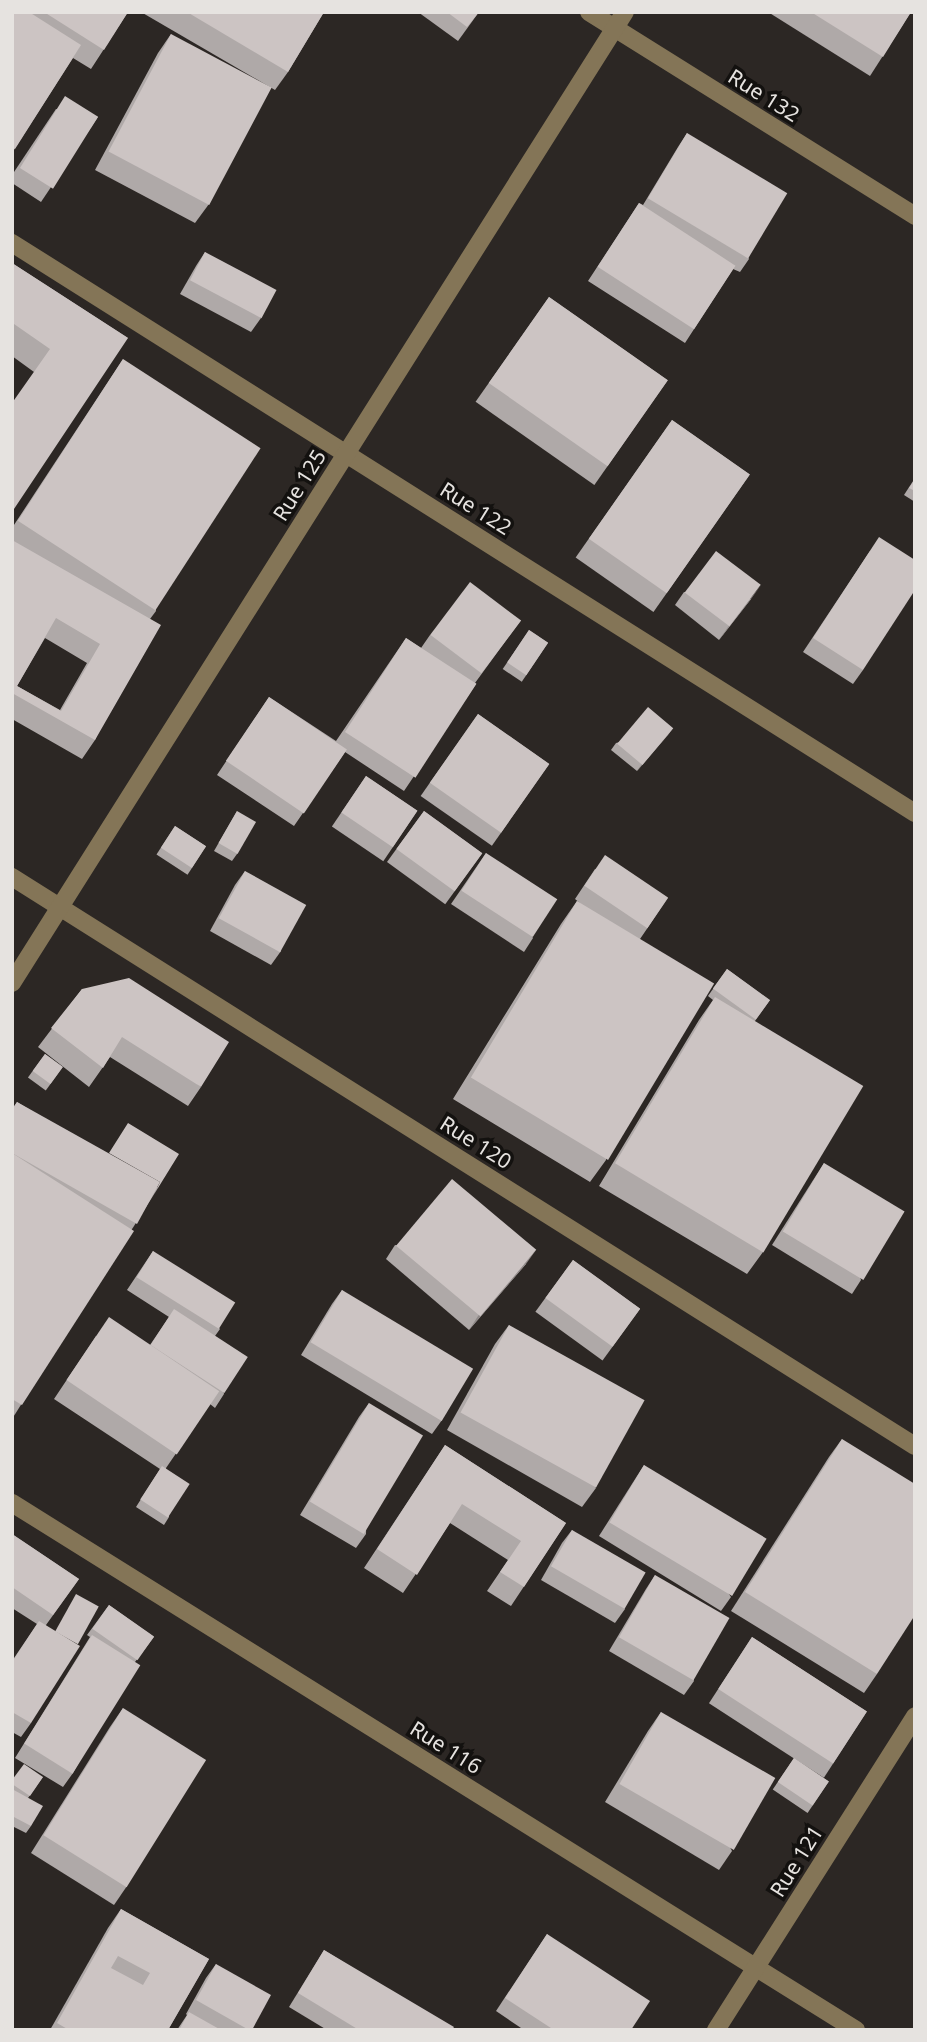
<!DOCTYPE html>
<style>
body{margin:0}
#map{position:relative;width:927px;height:2042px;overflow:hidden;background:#2c2724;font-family:"Noto Sans",sans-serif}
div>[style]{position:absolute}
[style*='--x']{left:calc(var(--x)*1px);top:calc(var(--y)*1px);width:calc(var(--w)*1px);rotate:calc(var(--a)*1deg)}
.minor>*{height:18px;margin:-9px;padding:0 9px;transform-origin:9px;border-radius:9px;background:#847557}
.wall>*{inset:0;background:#afa9a8;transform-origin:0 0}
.shaded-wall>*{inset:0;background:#8f8988}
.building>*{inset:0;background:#ccc4c3;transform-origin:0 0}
span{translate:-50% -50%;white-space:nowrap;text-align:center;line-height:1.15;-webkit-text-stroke:7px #13110f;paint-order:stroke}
.street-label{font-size:21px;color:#e6e3e0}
.frame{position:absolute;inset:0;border:14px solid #e6e3e0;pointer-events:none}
</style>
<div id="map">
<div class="minor">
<div style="--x:589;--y:12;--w:385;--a:32"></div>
<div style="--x:12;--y:243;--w:1068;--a:32.26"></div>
<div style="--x:12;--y:877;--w:1067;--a:32.22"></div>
<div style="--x:12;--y:983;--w:1148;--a:-57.74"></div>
<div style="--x:12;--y:1503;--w:995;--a:31.98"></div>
<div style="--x:716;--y:2030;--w:372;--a:-57.6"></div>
</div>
<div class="wall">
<div style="clip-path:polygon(12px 12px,128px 12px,91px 69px,73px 58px,12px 153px)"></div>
<div style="clip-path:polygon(141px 12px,324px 12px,288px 72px,275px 90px)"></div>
<div style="clip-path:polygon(418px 12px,479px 12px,458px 41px)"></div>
<div style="clip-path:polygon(768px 12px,911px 12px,870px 76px)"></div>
<div style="clip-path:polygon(171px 34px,209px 204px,195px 223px,95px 170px,158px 53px)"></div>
<div style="clip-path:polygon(56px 109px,98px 117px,41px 202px,12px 183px,12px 175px)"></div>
<div style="clip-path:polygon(687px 133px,749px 259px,740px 272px,733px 269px,685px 343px,588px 281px,639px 203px,643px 205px,678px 147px)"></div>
<div style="clip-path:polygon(205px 252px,261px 318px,251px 332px,180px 294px,196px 266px)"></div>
<div style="clip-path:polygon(12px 263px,128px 338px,34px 372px,12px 356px)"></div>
<div style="left:549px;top:297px;width:145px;height:128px;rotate:35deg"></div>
<div style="clip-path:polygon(evenodd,123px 359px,156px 611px,150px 619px,95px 740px,82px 759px,12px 719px,12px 528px,123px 359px,45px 638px,87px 663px,60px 710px,17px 686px,45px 638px)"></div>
<div style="left:672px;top:420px;width:95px;height:168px;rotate:35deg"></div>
<div style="clip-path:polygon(915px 478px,915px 502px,904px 495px)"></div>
<div style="clip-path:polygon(870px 551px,863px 670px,853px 684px,803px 652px)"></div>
<div style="clip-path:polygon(684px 592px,751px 599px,719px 640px,675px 605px)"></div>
<div style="clip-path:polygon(521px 620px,475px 683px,476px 684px,404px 791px,345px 752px,294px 826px,217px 775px,269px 697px,336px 741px,406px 638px,421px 648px,430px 635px)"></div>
<div style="left:529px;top:630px;width:23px;height:47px;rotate:34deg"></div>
<div style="left:478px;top:714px;width:87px;height:100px;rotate:35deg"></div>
<div style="clip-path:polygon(673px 728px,637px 771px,611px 750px,616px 743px)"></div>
<div style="left:366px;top:776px;width:62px;height:61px;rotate:34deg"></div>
<div style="clip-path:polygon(237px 811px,237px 854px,232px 861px,214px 851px)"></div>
<div style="left:424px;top:811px;width:72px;height:63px;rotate:36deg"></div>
<div style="left:175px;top:826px;width:37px;height:34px;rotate:33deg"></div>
<div style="clip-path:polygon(486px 853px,533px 938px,524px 952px,451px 904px)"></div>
<div style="clip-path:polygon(595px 869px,668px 898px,640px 939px,606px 1160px,590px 1182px,453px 1099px,561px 924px,577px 901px,581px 904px,575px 899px)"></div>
<div style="clip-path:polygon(245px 871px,281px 951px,271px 965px,210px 931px,235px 885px)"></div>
<div style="clip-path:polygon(727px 969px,770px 1000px,755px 1021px,763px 1252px,747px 1274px,599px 1186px,699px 1020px,713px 1000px,708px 996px)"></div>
<div style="clip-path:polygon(82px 989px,201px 1087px,188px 1106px,110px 1057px,89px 1087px,38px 1047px)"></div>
<div style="left:45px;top:1054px;width:22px;height:29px;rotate:36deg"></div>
<div style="clip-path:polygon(17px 1102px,158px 1188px,12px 1419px,12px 1109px)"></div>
<div style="clip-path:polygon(824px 1163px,861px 1280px,852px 1294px,772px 1245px)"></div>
<div style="clip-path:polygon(395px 1245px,526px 1264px,469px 1330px,386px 1259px)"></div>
<div style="clip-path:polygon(153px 1251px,220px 1329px,215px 1336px,224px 1394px,215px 1408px,210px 1404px,166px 1468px,169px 1517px,164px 1525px,136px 1507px,160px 1469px,54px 1399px,96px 1336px,150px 1345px,169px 1317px,127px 1290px)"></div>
<div style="left:573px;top:1260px;width:83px;height:64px;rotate:36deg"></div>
<div style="clip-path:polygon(342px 1290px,442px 1420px,432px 1434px,301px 1355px,332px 1304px)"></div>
<div style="clip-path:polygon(509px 1325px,596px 1488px,582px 1507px,447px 1430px,495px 1344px)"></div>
<div style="clip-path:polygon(369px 1403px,366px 1534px,356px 1548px,300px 1515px,359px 1417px)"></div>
<div style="clip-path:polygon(842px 1439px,877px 1674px,864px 1693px,731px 1611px,829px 1457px)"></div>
<div style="clip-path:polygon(445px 1445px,566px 1523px,511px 1606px,487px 1591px,508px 1560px,450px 1523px,403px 1593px,364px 1568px)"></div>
<div style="clip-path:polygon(644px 1465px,731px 1597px,721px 1611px,599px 1536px)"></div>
<div style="clip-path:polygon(572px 1530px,625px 1609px,615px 1623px,541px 1580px,562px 1543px)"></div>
<div style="clip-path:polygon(12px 1534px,79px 1579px,46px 1625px,31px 1723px,21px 1737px,12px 1732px,12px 1661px,37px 1624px,12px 1608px)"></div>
<div style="clip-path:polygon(655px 1575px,694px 1681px,684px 1695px,609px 1651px,646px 1589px)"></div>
<div style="clip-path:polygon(109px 1605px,154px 1637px,135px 1662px,73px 1773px,63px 1787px,15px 1758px,90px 1637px,87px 1635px)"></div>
<div style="left:752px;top:1637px;width:137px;height:79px;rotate:33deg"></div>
<div style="clip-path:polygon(123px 1708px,127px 1886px,114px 1905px,31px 1853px,110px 1727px)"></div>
<div style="clip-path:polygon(661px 1712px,732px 1851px,719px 1870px,605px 1802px,648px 1731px)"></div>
<div style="left:794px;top:1758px;width:42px;height:38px;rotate:34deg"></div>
<div style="clip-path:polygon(43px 1777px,28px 1798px,31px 1826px,26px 1833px,12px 1826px,12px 1780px)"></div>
<div style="clip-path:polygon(121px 1909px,209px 1959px,168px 2030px,50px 2030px,108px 1928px)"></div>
<div style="clip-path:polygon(547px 1934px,631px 2030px,524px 2030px,496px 2011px)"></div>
<div style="clip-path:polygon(324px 1950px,452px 2030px,327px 2030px,289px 2007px)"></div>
<div style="clip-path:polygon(216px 1964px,252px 2030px,177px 2030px,187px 2015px,186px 2014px,206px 1978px)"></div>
</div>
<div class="shaded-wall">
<div style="clip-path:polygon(761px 585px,751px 599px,719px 640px,728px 627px)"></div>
<div style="clip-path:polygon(673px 728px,668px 735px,637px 771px,642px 764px)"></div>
<div style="clip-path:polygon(536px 1250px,526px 1264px,469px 1330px,478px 1316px)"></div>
</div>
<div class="building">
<div style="clip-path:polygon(12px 12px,29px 12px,81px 45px,15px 149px,12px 147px)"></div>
<div style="clip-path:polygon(44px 12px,128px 12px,104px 50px)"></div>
<div style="clip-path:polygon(187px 12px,324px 12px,288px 72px)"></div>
<div style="clip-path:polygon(447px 12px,479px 12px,467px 27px)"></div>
<div style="clip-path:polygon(811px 12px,911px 12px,883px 57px)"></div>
<div style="left:171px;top:34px;width:114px;height:133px;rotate:28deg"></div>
<div style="left:65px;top:96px;width:39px;height:85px;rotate:32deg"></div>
<div style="left:687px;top:133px;width:117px;height:76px;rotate:31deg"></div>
<div style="left:639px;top:203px;width:115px;height:76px;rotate:33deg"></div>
<div style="left:205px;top:252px;width:81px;height:32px;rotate:28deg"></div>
<div style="clip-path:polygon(12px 263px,128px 338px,12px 512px,12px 403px,50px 349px,14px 324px,12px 326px)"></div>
<div style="left:549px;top:297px;width:145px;height:105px;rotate:35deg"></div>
<div style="left:123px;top:359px;width:164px;height:193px;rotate:33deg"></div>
<div style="left:672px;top:420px;width:95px;height:145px;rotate:35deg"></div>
<div style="clip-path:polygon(915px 479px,915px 491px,909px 488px)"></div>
<div style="clip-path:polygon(879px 537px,915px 560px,915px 590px,863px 670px,813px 638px)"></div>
<div style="clip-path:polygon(evenodd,12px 540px,161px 625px,95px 740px,12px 693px,12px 540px,56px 618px,100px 644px,61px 711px,17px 686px,56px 618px)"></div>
<div style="left:716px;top:551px;width:56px;height:52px;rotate:37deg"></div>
<div style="left:470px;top:582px;width:64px;height:66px;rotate:37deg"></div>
<div style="left:529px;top:630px;width:23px;height:39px;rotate:34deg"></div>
<div style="left:406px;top:638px;width:84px;height:112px;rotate:33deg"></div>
<div style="left:269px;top:697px;width:94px;height:77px;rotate:34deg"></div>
<div style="left:648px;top:707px;width:33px;height:48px;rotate:40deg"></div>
<div style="left:478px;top:714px;width:87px;height:84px;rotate:35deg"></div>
<div style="left:366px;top:776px;width:62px;height:44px;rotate:34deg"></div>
<div style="left:237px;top:811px;width:22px;height:37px;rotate:30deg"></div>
<div style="left:424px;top:811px;width:72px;height:47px;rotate:36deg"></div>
<div style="left:175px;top:826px;width:37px;height:26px;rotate:33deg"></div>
<div style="left:486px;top:853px;width:85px;height:45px;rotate:33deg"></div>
<div style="left:605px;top:855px;width:76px;height:37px;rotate:34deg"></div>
<div style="left:245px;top:871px;width:70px;height:54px;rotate:29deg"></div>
<div style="left:577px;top:901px;width:160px;height:206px;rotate:31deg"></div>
<div style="left:727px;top:969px;width:53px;height:24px;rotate:36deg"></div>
<div style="clip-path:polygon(129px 978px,229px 1042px,201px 1087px,122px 1037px,103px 1068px,51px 1028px,82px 989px)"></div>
<div style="left:715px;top:997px;width:173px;height:194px;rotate:31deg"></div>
<div style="left:45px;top:1054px;width:22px;height:21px;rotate:36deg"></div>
<div style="clip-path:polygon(17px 1102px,160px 1182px,137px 1224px,12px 1153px,12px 1110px)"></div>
<div style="clip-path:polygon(128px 1123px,179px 1154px,158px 1188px,157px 1188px,160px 1182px,109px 1153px)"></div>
<div style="clip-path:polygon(12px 1153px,134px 1231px,22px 1405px,12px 1399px)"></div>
<div style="left:824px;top:1163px;width:94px;height:80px;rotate:31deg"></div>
<div style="left:452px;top:1179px;width:110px;height:87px;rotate:40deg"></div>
<div style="left:153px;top:1251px;width:97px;height:31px;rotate:32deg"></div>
<div style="left:573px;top:1260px;width:83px;height:47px;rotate:36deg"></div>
<div style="left:342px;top:1290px;width:153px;height:61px;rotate:31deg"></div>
<div style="left:174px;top:1309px;width:88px;height:43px;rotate:33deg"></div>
<div style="left:109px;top:1317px;width:133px;height:76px;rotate:34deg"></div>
<div style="left:509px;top:1325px;width:155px;height:100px;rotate:29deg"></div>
<div style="left:369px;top:1403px;width:63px;height:115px;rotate:31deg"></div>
<div style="clip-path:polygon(842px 1439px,915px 1484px,915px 1615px,877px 1674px,745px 1592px)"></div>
<div style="clip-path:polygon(445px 1445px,566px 1523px,524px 1587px,500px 1572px,521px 1541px,462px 1504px,417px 1575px,377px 1549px)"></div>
<div style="left:644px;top:1465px;width:143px;height:67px;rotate:31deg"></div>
<div style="left:162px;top:1466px;width:33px;height:40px;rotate:33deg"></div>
<div style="left:572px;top:1530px;width:85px;height:42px;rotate:30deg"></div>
<div style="clip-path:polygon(12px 1534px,79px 1579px,53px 1615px,12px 1587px)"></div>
<div style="left:655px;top:1575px;width:86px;height:72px;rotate:30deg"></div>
<div style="left:76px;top:1594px;width:26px;height:43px;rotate:29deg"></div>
<div style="left:109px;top:1605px;width:55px;height:29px;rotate:35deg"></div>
<div style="clip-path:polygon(39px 1621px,80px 1646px,31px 1723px,12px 1712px,12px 1662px)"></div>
<div style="left:92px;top:1635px;width:57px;height:128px;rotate:32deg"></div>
<div style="left:752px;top:1637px;width:137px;height:62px;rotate:33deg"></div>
<div style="left:123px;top:1708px;width:98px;height:150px;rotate:32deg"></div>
<div style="left:661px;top:1712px;width:132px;height:83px;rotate:30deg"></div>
<div style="left:794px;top:1758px;width:42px;height:29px;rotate:34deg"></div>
<div style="clip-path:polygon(24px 1764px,43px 1777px,30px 1796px,12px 1784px,12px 1780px)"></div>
<div style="clip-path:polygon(12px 1789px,43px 1806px,31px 1826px,12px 1816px)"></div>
<div style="clip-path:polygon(evenodd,121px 1909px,209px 1959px,168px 2030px,69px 2030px,57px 2023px,121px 1909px,118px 1956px,150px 1973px,143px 1985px,111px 1968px,118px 1956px)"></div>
<div style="clip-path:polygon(547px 1934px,650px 2001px,631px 2030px,554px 2030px,505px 1998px)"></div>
<div style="clip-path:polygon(324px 1950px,454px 2027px,452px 2030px,359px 2030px,298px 1993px)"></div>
<div style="clip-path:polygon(216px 1964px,271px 1995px,252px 2030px,249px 2030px,196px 2000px)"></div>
<div style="clip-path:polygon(189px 2012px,221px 2030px,179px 2030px)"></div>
</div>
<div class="street-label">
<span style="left:764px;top:95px;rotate:32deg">Rue 132</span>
<span style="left:299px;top:485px;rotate:-58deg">Rue 125</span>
<span style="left:476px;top:508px;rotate:32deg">Rue 122</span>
<span style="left:476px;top:1142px;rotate:32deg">Rue 120</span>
<span style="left:446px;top:1747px;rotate:32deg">Rue 116</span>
<span style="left:796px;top:1861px;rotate:-58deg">Rue 121</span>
</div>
<div class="frame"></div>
</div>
